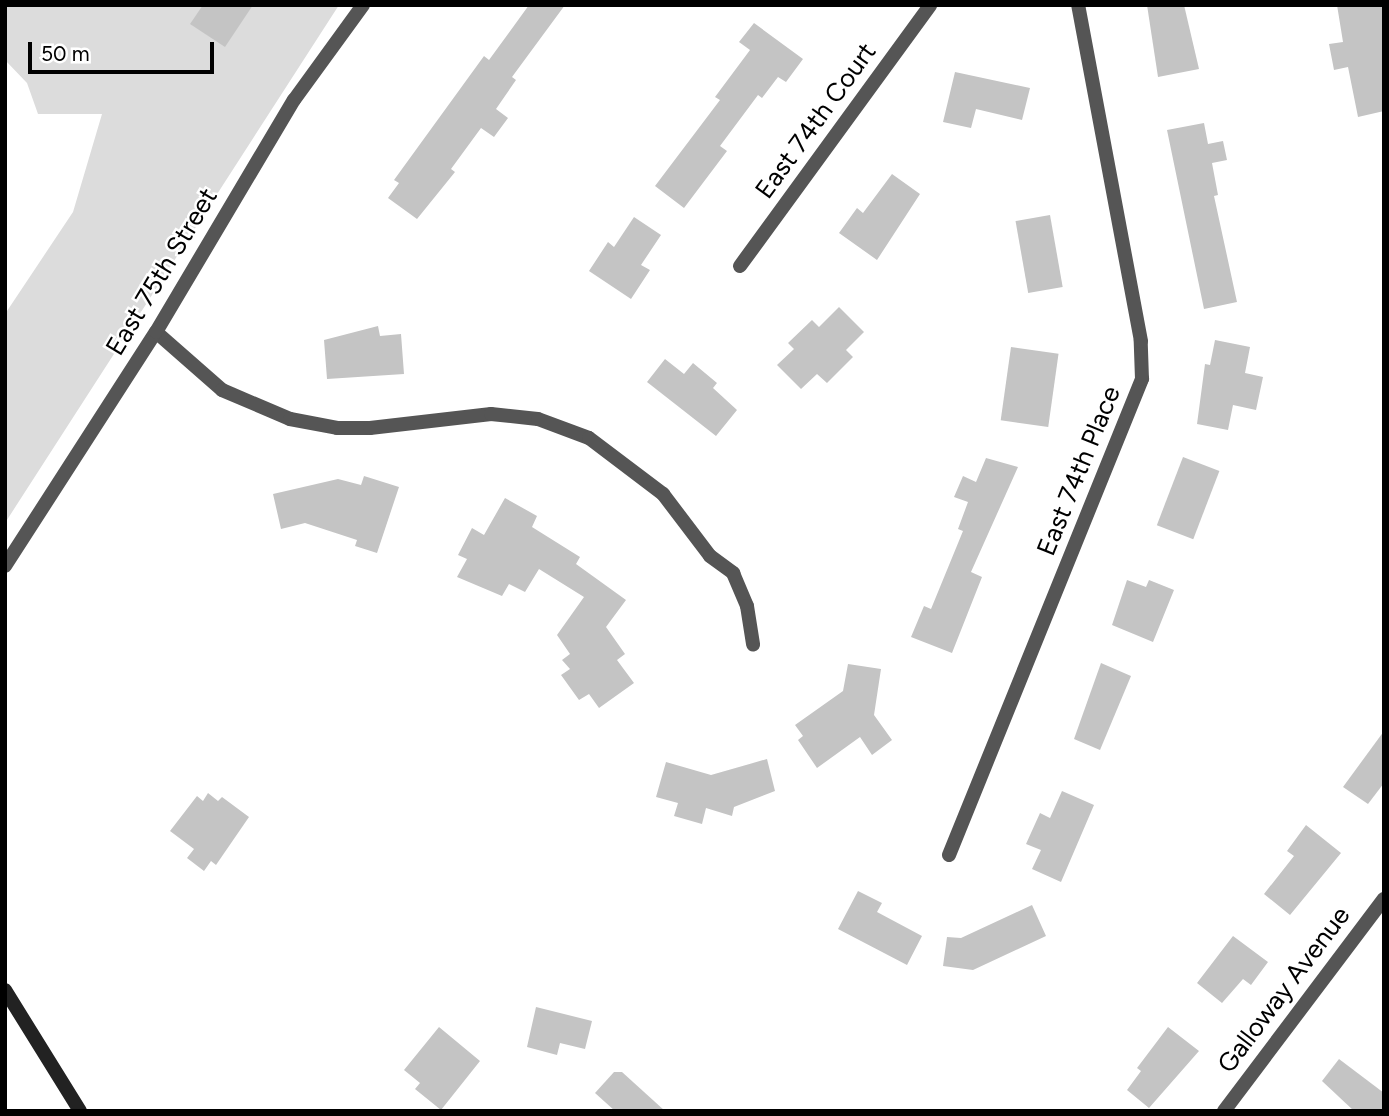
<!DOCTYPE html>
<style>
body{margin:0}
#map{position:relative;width:1389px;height:1116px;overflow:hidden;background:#fff;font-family:Figtree,sans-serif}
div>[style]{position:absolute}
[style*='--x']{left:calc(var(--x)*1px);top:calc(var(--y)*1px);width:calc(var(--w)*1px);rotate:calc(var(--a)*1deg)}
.green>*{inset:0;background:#dcdcdc}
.building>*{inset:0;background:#c4c4c4;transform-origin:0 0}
.minor>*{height:14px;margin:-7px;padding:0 7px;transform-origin:7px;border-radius:7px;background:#555}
.tertiary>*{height:14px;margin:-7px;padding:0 7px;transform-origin:7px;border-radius:7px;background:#555}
.secondary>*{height:14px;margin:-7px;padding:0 7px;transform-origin:7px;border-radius:7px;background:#222}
span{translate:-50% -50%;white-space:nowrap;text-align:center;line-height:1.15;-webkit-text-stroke:5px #fff;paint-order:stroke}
.street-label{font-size:26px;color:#000}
.frame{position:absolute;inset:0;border:7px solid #000;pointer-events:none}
.scale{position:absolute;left:28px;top:42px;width:186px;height:32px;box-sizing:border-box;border:4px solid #000;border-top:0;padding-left:9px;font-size:21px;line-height:24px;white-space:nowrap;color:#000;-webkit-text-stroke:5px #fff;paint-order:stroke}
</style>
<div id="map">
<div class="green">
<div style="clip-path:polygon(5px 5px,339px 5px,5px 523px,5px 314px,73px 212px,102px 114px,38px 114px,27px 83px,5px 60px)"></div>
</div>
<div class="building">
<div style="clip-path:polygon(203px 5px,253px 5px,225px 47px,190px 24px)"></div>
<div style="clip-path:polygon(529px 5px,565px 5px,512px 77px,516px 80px,496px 109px,508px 118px,494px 137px,481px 128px,451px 169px,455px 172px,417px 219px,388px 198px,399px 183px,394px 180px,484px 56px,489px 60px)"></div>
<div style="clip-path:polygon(1147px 5px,1184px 5px,1199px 69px,1158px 77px)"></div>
<div style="clip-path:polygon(1337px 5px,1384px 5px,1384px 111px,1358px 117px,1348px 67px,1334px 70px,1329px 44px,1343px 42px)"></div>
<div style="clip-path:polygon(754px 23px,803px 59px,786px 82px,778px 77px,762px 98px,758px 95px,720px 146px,727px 151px,684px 208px,655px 186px,720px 100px,715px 97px,750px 50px,739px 42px)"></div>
<div style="clip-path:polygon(955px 72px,1030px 88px,1022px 120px,976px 109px,971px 128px,943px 122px)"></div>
<div style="clip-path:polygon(1204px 123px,1208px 144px,1223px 141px,1227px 160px,1212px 163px,1218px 195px,1214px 196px,1237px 302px,1204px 309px,1167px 130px)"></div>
<div style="clip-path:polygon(892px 174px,920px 194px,877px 260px,839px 233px,857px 208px,863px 213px)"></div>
<div style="left:1050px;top:215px;width:73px;height:35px;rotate:80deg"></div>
<div style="clip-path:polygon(634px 217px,661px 235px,641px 265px,650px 270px,631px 299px,589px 271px,608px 242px,614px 247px)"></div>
<div style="clip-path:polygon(839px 307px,864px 332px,846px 350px,853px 357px,827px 383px,817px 374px,801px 389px,777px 365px,794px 349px,788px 343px,812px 320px,819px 327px)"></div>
<div style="clip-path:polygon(378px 326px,380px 336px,401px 334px,404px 374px,327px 379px,324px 340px)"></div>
<div style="clip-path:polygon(1215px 340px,1250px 347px,1245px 373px,1263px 377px,1256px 410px,1233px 405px,1228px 430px,1197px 424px,1205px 364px,1210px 365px)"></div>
<div style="left:1011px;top:347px;width:48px;height:74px;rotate:8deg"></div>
<div style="clip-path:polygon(665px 359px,684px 374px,693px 363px,717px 383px,713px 388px,737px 410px,716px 436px,647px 382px)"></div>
<div style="left:1183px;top:457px;width:39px;height:73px;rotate:21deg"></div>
<div style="clip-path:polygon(986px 458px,1018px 467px,971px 572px,982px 577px,952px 653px,911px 637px,924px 606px,931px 609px,963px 531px,958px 529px,968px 502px,954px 497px,963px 476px,976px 482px)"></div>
<div style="clip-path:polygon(364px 476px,399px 487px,377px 553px,355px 546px,357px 540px,305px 523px,281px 529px,273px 494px,338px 479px,361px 485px)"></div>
<div style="clip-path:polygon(505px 498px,537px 516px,532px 527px,580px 557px,576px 564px,626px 600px,606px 627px,625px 654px,617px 660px,634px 683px,599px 708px,589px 694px,579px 700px,561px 675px,570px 669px,562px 660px,570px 654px,557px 635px,584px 597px,539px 569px,525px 592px,509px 584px,502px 596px,457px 577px,467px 559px,458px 555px,472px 528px,484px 535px)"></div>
<div style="clip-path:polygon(1127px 580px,1146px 587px,1149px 580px,1174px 590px,1153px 642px,1112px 625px)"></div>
<div style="clip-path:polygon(1101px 663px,1131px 676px,1100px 750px,1074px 739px)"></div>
<div style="clip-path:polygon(848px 664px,881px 669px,874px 715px,892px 740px,872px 755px,860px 737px,817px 768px,798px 740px,803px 736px,795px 725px,843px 691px)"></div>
<div style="clip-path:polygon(1384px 731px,1384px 783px,1368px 804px,1343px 787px)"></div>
<div style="clip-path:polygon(767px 759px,775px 791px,734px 807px,732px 816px,706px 808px,702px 824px,674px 816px,678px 803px,656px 797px,666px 762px,711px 775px)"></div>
<div style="clip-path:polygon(1062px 791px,1094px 805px,1061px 882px,1032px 869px,1041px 850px,1026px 844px,1040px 813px,1050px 818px)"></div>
<div style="clip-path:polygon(208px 793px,218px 801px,222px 797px,249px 817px,216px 865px,211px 861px,204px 871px,187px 858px,194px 849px,170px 831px,197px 796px,203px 801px)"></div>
<div style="clip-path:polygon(1306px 825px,1341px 853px,1290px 915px,1264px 894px,1294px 856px,1287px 851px)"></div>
<div style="clip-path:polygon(858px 891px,882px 903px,877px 912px,922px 936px,907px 965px,838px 929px)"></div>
<div style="clip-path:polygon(1032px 905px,1046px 936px,973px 970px,943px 966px,947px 937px,961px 938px)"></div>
<div style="clip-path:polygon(1233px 936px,1268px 962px,1251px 985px,1243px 979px,1222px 1003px,1197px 983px)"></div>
<div style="clip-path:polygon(536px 1007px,592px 1021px,585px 1049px,560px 1043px,557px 1055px,527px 1047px)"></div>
<div style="clip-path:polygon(439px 1027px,480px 1061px,441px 1110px,415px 1089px,420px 1083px,404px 1070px)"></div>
<div style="clip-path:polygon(1168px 1027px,1199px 1051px,1149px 1108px,1127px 1090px,1141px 1071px,1137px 1068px)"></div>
<div style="clip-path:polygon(1339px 1059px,1384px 1093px,1384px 1111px,1354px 1111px,1322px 1081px)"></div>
<div style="clip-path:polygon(614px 1072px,622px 1072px,665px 1111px,615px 1111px,595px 1093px)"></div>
</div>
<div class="minor">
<div style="--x:740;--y:266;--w:323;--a:-53.9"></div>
<div style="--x:156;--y:332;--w:88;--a:41.3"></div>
<div style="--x:222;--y:390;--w:74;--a:23.1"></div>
<div style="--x:290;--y:419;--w:48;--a:10.8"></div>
<div style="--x:337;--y:428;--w:33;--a:0"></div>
<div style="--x:370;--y:428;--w:122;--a:-6.6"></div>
<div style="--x:491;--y:414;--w:47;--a:6.1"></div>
<div style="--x:538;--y:419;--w:54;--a:20.4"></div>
<div style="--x:589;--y:438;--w:93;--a:37.1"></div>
<div style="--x:663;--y:494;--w:78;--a:52.8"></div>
<div style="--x:710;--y:556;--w:29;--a:36"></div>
<div style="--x:733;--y:573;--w:36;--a:67"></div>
<div style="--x:747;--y:606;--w:39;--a:81"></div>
<div style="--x:949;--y:855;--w:514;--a:-67.93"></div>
<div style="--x:1142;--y:379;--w:38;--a:-92"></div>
<div style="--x:1141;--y:341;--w:342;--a:-100.6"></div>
<div style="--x:1224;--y:1111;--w:266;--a:-53"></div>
</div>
<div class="tertiary">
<div style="--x:5;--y:566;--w:278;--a:-57.2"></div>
<div style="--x:156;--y:332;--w:270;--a:-59.3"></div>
<div style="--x:294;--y:100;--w:117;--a:-54"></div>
</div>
<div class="secondary">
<div style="--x:5;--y:990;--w:142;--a:58.2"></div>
</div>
<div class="street-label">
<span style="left:816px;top:121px;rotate:-54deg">East 74th Court</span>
<span style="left:162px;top:272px;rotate:-59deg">East 75th Street</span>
<span style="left:1079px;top:471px;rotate:-68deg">East 74th Place</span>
<span style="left:1284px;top:990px;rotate:-53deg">Galloway Avenue</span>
</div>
<div class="frame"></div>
<div class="scale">50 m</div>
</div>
